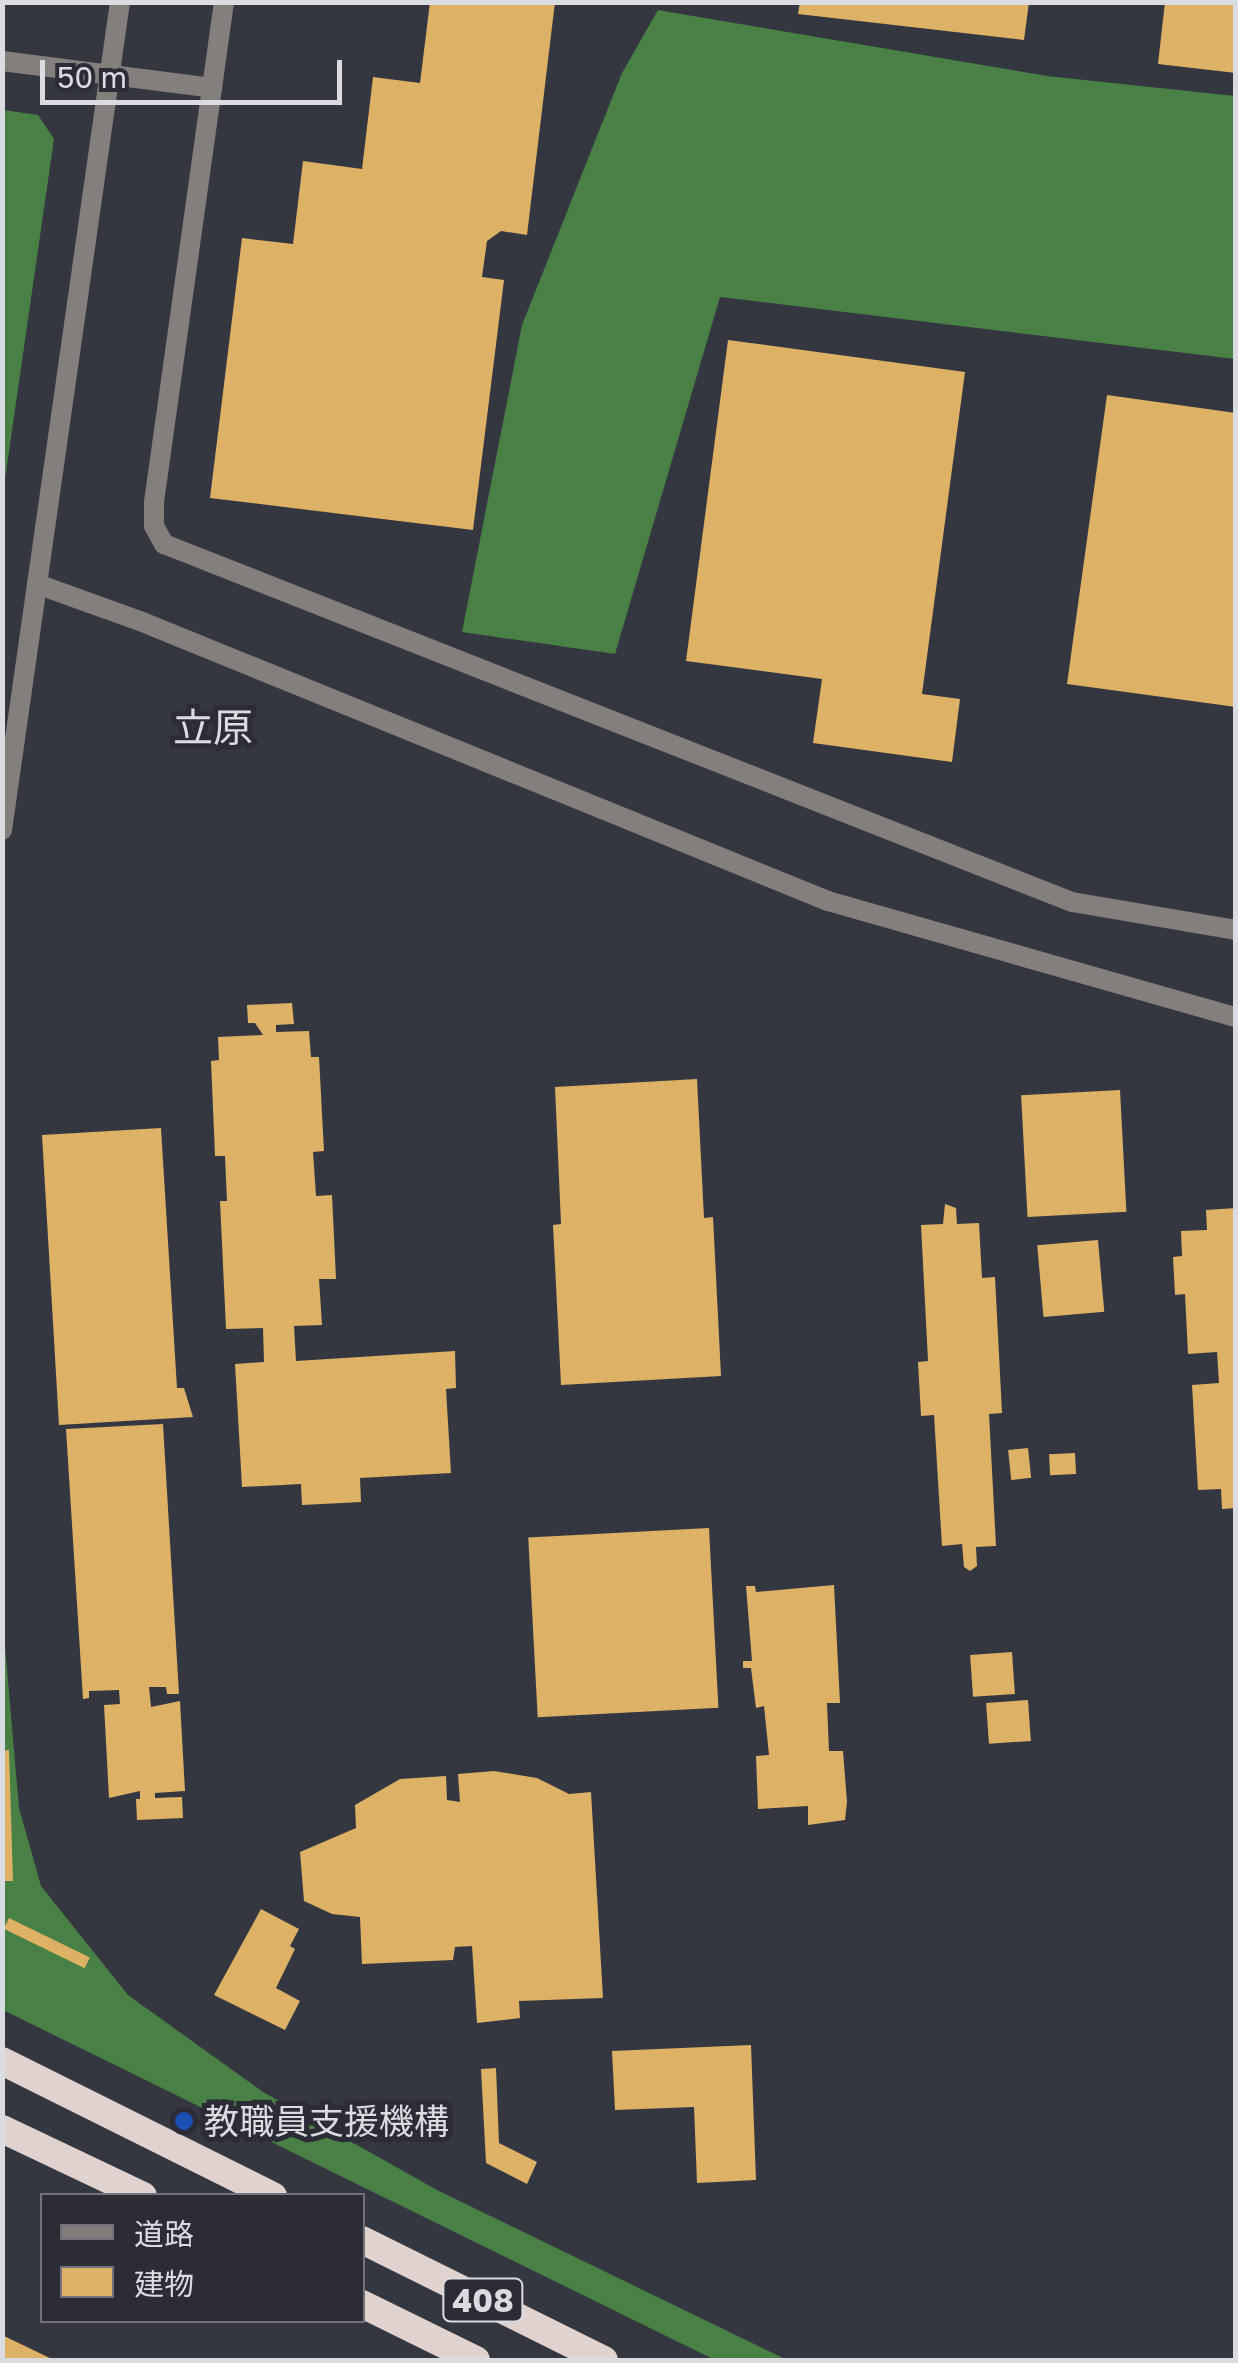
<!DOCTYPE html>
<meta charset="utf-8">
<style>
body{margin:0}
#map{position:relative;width:1238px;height:2363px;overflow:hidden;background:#353740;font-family:"Golos Text","Noto Sans JP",sans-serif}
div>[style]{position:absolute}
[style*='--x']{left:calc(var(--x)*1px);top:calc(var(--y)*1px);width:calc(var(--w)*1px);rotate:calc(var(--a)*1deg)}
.forest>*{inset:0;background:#488045}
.building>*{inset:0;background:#ddb166;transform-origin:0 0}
.service>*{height:20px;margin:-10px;padding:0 10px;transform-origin:10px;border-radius:10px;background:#847e7d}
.minor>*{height:20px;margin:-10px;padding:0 10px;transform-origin:10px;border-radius:10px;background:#847e7d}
.tertiary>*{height:20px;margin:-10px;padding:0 10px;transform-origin:10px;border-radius:10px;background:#847e7d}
.trunk>*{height:28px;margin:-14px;padding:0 14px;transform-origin:14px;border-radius:14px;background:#e0d2ce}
.dots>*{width:28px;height:28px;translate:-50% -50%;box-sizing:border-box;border:5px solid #2b2c36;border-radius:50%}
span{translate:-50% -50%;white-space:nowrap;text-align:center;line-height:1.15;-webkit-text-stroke:10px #2b2c36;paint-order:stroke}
.shield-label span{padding:2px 8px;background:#2b2c36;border:2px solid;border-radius:8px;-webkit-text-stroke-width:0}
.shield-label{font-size:32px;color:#dadce2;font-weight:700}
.poi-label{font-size:35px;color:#dadce2}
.left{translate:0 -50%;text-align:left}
.quarter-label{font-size:40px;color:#dadce2}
.frame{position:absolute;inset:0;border:5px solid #dadce2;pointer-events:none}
.legend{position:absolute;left:40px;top:2193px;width:325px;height:130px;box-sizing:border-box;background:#2b2c36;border:2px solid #71727b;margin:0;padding:12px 18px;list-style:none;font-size:30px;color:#dadce2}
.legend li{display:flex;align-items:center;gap:20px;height:50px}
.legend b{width:50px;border:2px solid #71727b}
.scale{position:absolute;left:40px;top:60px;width:302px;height:45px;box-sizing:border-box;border:5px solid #dadce2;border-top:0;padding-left:12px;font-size:30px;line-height:35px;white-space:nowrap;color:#dadce2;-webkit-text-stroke:8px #2b2c36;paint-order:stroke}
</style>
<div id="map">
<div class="forest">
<div style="clip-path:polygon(658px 10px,1047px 76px,1235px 96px,1235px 359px,720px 297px,615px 654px,462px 632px,522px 325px,622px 73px)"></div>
<div style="clip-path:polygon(3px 110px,38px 115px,54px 139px,3px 493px)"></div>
<div style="clip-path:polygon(2px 1612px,19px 1808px,41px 1886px,128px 1995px,263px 2092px,437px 2190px,787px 2360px,715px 2360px,3px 2010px)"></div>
</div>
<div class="building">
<div style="clip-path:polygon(430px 2px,555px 2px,527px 235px,501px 231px,487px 241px,482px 277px,504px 280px,473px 530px,210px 498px,242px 238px,293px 244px,303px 161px,362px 169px,373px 77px,420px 83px)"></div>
<div style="clip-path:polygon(800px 2px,1029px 2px,1024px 40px,798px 14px)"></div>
<div style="clip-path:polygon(1165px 2px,1236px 2px,1236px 73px,1158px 64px)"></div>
<div style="clip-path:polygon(728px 340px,965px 372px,922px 694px,960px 699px,952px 762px,813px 743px,822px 679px,686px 661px)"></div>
<div style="clip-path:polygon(1107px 395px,1236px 413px,1236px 707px,1067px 684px)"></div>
<div style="clip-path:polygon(292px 1003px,294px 1024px,276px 1025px,276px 1032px,309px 1031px,311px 1057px,319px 1057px,324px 1151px,313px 1152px,316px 1196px,332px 1195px,336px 1279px,319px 1279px,322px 1325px,294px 1326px,296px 1361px,455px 1351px,456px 1388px,446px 1389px,451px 1473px,360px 1478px,361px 1502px,302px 1505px,301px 1484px,242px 1487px,235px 1364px,264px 1362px,263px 1328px,226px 1329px,220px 1201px,227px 1201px,225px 1156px,215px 1156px,211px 1061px,219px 1060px,218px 1037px,263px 1035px,255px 1023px,248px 1023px,247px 1005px)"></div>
<div style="clip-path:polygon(697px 1079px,704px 1218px,713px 1217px,721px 1376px,561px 1385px,553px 1225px,561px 1224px,555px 1087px)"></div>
<div style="left:1120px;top:1090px;width:122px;height:99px;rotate:87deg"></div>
<div style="clip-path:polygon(161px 1128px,177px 1388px,184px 1388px,193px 1417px,59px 1425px,42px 1135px)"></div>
<div style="clip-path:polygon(945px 1204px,956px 1208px,957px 1224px,979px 1223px,982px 1278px,995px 1277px,1002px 1413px,989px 1414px,996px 1546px,976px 1547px,977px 1566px,970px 1571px,964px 1567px,962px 1544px,942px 1546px,934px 1415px,921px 1416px,918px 1362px,928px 1361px,921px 1225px,943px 1224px)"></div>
<div style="clip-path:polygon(1236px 1208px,1236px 1508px,1222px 1509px,1221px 1489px,1198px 1490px,1192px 1385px,1219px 1383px,1217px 1352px,1188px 1354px,1185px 1294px,1175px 1295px,1173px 1257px,1182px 1256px,1181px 1231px,1207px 1230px,1206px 1210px)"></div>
<div style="left:1098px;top:1240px;width:72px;height:61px;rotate:85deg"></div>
<div style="clip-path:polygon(163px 1424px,179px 1694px,167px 1694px,166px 1687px,149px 1687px,151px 1707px,180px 1701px,185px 1791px,155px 1793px,155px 1798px,182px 1797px,183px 1818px,137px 1820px,136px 1799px,140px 1799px,140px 1791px,109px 1798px,104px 1705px,120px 1704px,119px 1690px,89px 1691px,89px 1698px,83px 1699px,66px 1429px)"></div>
<div style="left:1028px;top:1448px;width:30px;height:20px;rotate:84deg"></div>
<div style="left:1075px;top:1453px;width:21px;height:26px;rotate:87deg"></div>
<div style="left:709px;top:1528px;width:180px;height:181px;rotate:87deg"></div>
<div style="clip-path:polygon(834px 1585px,840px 1703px,827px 1703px,829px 1751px,843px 1751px,847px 1802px,845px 1820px,808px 1825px,808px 1806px,758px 1809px,756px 1756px,769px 1755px,764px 1706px,756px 1708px,751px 1668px,743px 1668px,743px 1661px,752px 1661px,746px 1586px,755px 1586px,756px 1592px)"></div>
<div style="left:1012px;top:1652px;width:42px;height:42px;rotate:86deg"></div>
<div style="left:1028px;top:1700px;width:41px;height:42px;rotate:86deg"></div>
<div style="clip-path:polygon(9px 1750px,13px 1881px,2px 1881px,2px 1751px)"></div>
<div style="clip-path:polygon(494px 1771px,537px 1778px,569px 1794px,591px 1792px,603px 1998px,519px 2001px,520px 2018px,477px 2023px,472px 1946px,455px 1947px,453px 1960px,362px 1964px,360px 1917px,332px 1914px,304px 1901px,300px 1852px,356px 1828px,355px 1805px,400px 1779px,446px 1776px,447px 1800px,460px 1802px,458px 1774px)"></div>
<div style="clip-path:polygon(261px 1909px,299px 1929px,290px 1946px,295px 1949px,276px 1988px,300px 2001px,285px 2030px,214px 1995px)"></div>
<div style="left:9px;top:1918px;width:90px;height:12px;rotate:26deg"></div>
<div style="clip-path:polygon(751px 2045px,756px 2180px,697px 2183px,694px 2107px,615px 2110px,612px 2051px)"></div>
<div style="clip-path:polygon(496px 2068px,499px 2143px,537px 2162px,527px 2184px,486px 2163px,481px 2069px)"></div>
<div style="clip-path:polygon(2px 2335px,54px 2360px,2px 2360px)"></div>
</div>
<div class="service">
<div style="--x:224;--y:2;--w:505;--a:97.97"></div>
<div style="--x:154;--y:502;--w:24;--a:90"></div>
<div style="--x:154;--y:526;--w:21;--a:61"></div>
<div style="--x:164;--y:544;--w:976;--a:21.52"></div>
<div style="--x:1072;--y:902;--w:166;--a:9.7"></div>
<div style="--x:2;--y:61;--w:212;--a:7.3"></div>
</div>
<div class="minor">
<div style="--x:37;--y:584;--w:109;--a:19.8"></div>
<div style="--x:140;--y:621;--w:743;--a:22.15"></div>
<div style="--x:828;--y:901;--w:424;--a:15.9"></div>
</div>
<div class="tertiary">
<div style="--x:2;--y:830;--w:836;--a:-81.89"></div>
</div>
<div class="trunk">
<div style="--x:2;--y:2061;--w:303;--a:26.5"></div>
<div style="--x:2;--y:2129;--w:156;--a:25.4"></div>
<div style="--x:362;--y:2240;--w:270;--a:26.4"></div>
<div style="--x:362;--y:2304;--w:127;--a:26.2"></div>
</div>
<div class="dots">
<div style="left:184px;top:2121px;background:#1a4fb4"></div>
</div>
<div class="shield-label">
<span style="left:483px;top:2300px">408</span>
</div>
<div class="poi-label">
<span class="left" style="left:204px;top:2121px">教職員支援機構</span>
</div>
<div class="quarter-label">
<span style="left:213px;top:727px">立原</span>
</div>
<div class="frame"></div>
<ul class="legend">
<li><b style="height:12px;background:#847e7d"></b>道路</li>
<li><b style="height:28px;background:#ddb166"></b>建物</li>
</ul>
<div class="scale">50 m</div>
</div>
